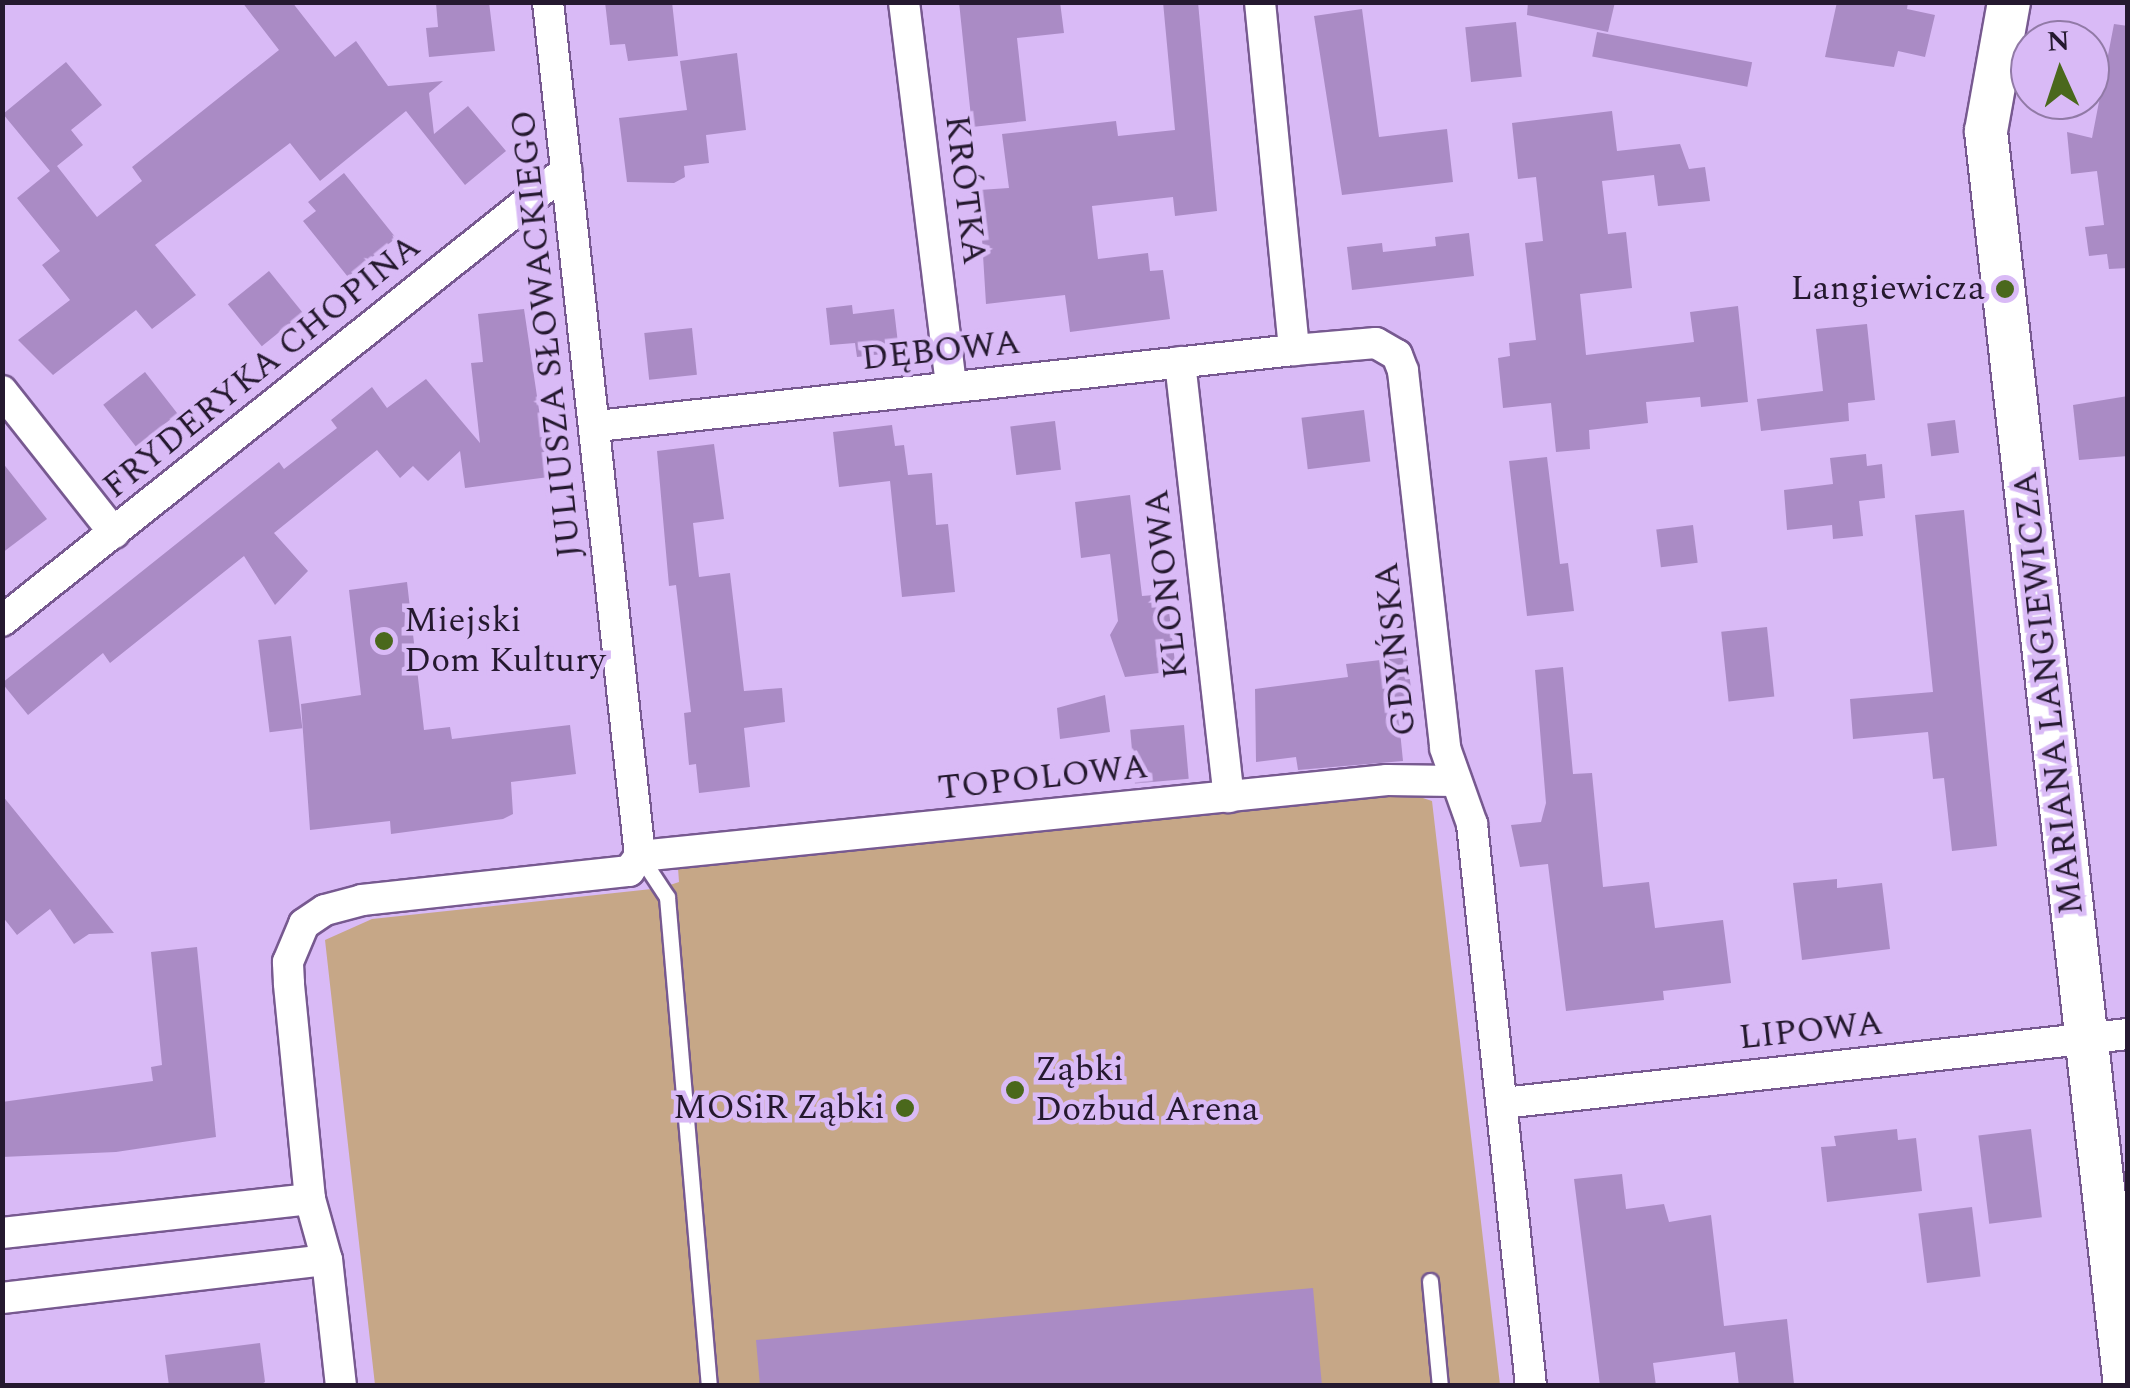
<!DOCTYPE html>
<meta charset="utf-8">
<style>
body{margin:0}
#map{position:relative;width:2130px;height:1388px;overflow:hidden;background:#d9baf6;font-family:Spectral,serif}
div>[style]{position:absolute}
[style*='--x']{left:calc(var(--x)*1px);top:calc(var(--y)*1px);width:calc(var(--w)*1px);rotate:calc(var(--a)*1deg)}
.green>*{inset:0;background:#c6a787}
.building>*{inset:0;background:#aa8bc5;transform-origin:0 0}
.roads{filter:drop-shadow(2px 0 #775990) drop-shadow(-2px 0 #775990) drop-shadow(0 2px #775990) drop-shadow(0 -2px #775990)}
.lane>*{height:15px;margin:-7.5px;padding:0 7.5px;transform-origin:7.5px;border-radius:7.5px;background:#fff}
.street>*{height:30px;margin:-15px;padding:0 15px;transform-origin:15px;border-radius:15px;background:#fff}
.secondary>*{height:42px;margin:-21px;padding:0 21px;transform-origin:21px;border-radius:21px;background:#fff}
.dots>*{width:28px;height:28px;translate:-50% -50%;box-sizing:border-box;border:5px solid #d9baf6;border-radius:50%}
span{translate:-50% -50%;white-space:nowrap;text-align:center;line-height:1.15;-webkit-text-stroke:9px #d9baf6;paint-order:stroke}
.street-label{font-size:35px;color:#25192f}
.poi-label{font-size:35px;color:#25192f}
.right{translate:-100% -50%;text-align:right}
.left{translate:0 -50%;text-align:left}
.frame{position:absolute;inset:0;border:5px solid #25192f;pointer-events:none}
.north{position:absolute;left:2010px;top:20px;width:100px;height:100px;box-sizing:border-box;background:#d9baf6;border:2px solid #917aa6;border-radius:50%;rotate:357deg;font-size:28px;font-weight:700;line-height:40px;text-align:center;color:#25192f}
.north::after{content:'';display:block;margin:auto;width:35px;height:45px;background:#4a681c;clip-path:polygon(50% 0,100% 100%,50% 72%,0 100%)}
</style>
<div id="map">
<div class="green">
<div style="clip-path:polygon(1389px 787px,1432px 801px,1500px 1385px,375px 1385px,325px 940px,372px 919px,661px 888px,679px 882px,678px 868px,688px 863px)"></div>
</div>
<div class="building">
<div style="clip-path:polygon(242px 2px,292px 2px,335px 57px,356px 41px,388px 86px,443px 81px,429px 93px,434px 134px,468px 106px,506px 151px,465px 185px,406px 111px,320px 181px,290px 143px,155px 245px,196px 295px,152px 329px,136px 310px,53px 375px,18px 340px,70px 300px,42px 265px,60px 251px,17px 198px,50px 171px,3px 114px,66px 62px,102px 105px,71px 130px,83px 145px,57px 166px,97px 217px,142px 181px,132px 167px,279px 50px)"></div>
<div style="clip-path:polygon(489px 2px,495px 51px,429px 57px,426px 28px,438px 27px,436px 3px)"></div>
<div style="clip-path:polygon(605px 2px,672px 2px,678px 56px,628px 61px,625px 44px,610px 45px)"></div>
<div style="clip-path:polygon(959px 2px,1060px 2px,1064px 33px,1017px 38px,1026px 121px,972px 127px)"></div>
<div style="clip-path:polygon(1163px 2px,1198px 2px,1217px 211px,1175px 216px,1173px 197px,1092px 206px,1098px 259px,1148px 253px,1150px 271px,1163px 270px,1170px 319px,1070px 332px,1065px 295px,986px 304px,979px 190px,1009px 188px,1002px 134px,1116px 121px,1118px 136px,1175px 130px)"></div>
<div style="clip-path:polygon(1528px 2px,1615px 2px,1608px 32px,1527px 15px)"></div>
<div style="clip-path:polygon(1837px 2px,1908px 2px,1907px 9px,1935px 15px,1925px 57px,1898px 51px,1894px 67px,1825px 57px)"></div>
<div style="clip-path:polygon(1362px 9px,1379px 137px,1447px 129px,1453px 182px,1342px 195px,1314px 16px)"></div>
<div style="left:1516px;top:22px;width:55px;height:51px;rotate:84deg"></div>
<div style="clip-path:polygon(2114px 24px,2128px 26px,2128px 268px,2109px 269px,2107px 254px,2089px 256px,2085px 227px,2104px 225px,2097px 171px,2071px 174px,2067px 132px,2092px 138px)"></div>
<div style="left:1597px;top:32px;width:158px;height:25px;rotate:11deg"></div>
<div style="clip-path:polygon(737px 53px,746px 130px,706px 135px,709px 163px,684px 166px,685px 177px,674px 183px,627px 182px,619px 118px,687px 110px,680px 61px)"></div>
<div style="clip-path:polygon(1612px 111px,1617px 151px,1680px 144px,1689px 169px,1705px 167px,1710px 201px,1658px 206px,1654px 175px,1602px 181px,1608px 234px,1626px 232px,1632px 288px,1580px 294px,1586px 355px,1694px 342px,1690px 312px,1738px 306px,1748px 402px,1701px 407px,1700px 397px,1646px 402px,1648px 423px,1589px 430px,1590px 449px,1556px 452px,1551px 403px,1503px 408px,1498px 358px,1510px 356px,1509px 343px,1536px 340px,1525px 243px,1543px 241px,1536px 177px,1518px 179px,1512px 123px)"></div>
<div style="clip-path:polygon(344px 173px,396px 238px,348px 277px,303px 221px,316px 211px,308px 202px)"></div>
<div style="clip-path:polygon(1469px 233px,1474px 276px,1352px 290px,1347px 247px,1382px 243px,1383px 252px,1436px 246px,1435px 237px)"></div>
<div style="left:269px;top:271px;width:54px;height:53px;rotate:51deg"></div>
<div style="clip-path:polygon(852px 305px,853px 314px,894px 309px,899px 352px,857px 357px,855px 343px,830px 345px,826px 308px)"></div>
<div style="clip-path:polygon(524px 309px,549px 477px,465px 488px,460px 451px,428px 481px,413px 466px,400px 478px,377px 450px,274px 533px,308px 571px,275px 605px,244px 556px,110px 663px,103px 653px,28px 715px,2px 683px,279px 462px,284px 469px,337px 428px,331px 420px,372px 387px,387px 408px,426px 379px,480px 443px,471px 363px,483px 362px,478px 314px)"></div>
<div style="clip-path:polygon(1867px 324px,1875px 400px,1848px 403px,1849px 421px,1761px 431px,1757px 399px,1823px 391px,1816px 329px)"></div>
<div style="left:692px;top:328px;width:47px;height:48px;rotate:84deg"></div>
<div style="left:145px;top:372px;width:53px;height:53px;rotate:52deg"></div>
<div style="clip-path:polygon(2128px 396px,2128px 456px,2079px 460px,2073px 405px)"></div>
<div style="left:1364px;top:410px;width:52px;height:63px;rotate:83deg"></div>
<div style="left:1955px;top:420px;width:33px;height:28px;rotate:83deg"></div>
<div style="left:1055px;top:421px;width:49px;height:45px;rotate:83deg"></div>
<div style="clip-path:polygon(892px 425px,895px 446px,904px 445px,908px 475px,932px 473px,936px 525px,948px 524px,955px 592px,902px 597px,890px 481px,839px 487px,833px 432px)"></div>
<div style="clip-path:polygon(714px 444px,724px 519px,693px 523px,699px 577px,730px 573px,744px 691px,782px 688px,785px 722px,744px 728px,750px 787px,699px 793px,696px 764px,689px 765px,684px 713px,691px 712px,676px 585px,669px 586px,657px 451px)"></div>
<div style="clip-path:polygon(1866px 454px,1867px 466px,1882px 464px,1885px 498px,1859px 501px,1863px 536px,1833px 539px,1832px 525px,1787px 530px,1784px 490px,1833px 484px,1830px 458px)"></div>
<div style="clip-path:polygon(1547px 457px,1560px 564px,1568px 563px,1574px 611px,1527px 616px,1509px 461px)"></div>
<div style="clip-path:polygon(2px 462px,47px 519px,2px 553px)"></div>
<div style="clip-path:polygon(1130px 495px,1142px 596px,1167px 594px,1176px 671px,1125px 677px,1110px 635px,1118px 621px,1110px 554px,1081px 558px,1075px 502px)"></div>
<div style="clip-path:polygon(1964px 510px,1997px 846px,1952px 851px,1944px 778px,1933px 779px,1928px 732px,1853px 739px,1850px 699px,1933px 692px,1915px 515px)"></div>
<div style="left:1693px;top:525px;width:38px;height:37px;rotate:83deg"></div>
<div style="clip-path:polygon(407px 582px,424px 730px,450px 727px,452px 739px,570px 725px,576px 774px,511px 782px,513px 814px,503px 819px,391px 834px,390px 821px,310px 830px,301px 704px,361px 695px,349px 590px)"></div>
<div style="left:1767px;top:627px;width:70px;height:46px;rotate:84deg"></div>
<div style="left:291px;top:636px;width:93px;height:33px;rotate:83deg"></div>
<div style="clip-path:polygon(1407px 657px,1415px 719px,1399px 721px,1403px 761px,1298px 770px,1296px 757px,1256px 762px,1255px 689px,1348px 677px,1346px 664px)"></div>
<div style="clip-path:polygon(1563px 667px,1573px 774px,1592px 773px,1603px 887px,1649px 882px,1655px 928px,1723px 920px,1731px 983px,1663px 991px,1664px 1000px,1566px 1011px,1548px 864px,1520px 867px,1511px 825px,1541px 822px,1546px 803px,1535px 670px)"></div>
<div style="clip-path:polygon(1105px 695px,1110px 732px,1060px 739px,1057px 708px)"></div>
<div style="left:1184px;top:725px;width:54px;height:54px;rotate:85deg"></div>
<div style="clip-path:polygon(2px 795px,114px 933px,89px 934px,74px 944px,50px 909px,17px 935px,2px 916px)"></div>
<div style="clip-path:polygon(1837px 879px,1837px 888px,1882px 883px,1890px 949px,1802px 960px,1793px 883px)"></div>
<div style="clip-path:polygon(197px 947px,216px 1137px,116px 1152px,2px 1157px,2px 1102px,153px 1081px,151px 1067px,162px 1065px,151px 952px)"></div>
<div style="clip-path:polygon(1897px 1129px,1898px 1140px,1916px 1138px,1922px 1191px,1827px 1202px,1821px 1147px,1836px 1146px,1834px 1136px)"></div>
<div style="left:2031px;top:1129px;width:89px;height:53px;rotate:83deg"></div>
<div style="clip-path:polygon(1622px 1174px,1626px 1209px,1664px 1204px,1669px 1222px,1711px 1215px,1724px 1326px,1787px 1319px,1794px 1384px,1739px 1386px,1735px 1352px,1653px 1363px,1656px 1386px,1600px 1386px,1574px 1179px)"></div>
<div style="left:1972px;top:1207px;width:70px;height:54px;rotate:83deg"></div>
<div style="clip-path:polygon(1313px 1288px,1322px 1386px,760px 1386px,756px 1340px)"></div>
<div style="clip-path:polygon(260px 1343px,265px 1382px,258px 1386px,169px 1386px,165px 1355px)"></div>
</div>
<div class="roads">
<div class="lane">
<div style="--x:640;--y:856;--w:49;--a:56.6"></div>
<div style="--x:667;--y:897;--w:491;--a:85.1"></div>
<div style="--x:1430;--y:1281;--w:105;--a:84.6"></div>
</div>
<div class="street">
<div style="--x:904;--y:2;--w:388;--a:83"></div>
<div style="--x:1260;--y:2;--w:350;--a:84.4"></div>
<div style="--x:1294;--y:350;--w:82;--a:-4.9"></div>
<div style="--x:1376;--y:343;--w:24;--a:30"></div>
<div style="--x:1397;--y:355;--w:17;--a:69"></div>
<div style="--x:1403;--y:371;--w:379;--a:83.6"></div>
<div style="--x:1445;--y:748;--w:81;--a:70.4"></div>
<div style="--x:1472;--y:824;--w:565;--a:84.01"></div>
<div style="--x:1180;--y:362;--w:438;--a:83.6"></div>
<div style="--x:2;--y:391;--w:181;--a:51.7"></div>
<div style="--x:597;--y:426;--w:701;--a:-6.22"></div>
<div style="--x:2;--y:621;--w:722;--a:-38.59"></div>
<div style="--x:640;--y:856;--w:751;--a:-5.81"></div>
<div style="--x:1387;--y:780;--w:67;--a:0.9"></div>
<div style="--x:1503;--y:1103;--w:629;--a:-6.3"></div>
<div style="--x:2;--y:1233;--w:310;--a:-6.3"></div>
<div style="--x:2;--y:1298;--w:327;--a:-6.7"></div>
<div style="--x:341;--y:1386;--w:127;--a:-96.3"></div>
<div style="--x:327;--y:1260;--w:63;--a:-105.6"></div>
<div style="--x:310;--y:1199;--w:217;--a:-95.6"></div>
<div style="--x:289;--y:983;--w:21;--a:-93"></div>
<div style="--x:288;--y:962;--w:41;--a:-67.2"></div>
<div style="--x:304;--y:924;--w:25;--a:-34"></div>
<div style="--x:325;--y:910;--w:38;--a:-15"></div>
<div style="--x:362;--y:900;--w:269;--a:-6.2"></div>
<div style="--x:629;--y:871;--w:19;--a:-54"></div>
<div style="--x:640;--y:856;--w:859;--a:-96.15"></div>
</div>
<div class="secondary">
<div style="--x:2009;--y:2;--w:131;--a:100.1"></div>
<div style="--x:1986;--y:131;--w:1263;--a:83.68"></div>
</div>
</div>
<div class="dots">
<div style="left:2005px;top:289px;background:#4a681c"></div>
<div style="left:384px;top:641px;background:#4a681c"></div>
<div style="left:1015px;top:1090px;background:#4a681c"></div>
<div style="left:905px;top:1108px;background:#4a681c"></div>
</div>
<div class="street-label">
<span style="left:965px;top:190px;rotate:83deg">KRÓTKA</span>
<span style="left:547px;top:334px;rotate:-96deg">JULIUSZA SŁOWACKIEGO</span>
<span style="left:941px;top:351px;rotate:-6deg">DĘBOWA</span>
<span style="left:262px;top:367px;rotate:-39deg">FRYDERYKA CHOPINA</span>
<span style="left:1167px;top:584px;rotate:-96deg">KLONOWA</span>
<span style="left:1396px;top:649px;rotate:-96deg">GDYŃSKA</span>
<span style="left:2049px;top:693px;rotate:-96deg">MARIANA LANGIEWICZA</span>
<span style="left:1043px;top:778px;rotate:-6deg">TOPOLOWA</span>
<span style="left:1811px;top:1031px;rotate:-6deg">LIPOWA</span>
</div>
<div class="poi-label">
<span class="right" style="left:1985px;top:289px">Langiewicza</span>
<span class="left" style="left:404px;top:641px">Miejski<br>Dom Kultury</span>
<span class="left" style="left:1035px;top:1090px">Ząbki<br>Dozbud Arena</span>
<span class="right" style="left:885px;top:1108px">MOSiR Ząbki</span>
</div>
<div class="frame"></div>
<div class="north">N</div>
</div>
